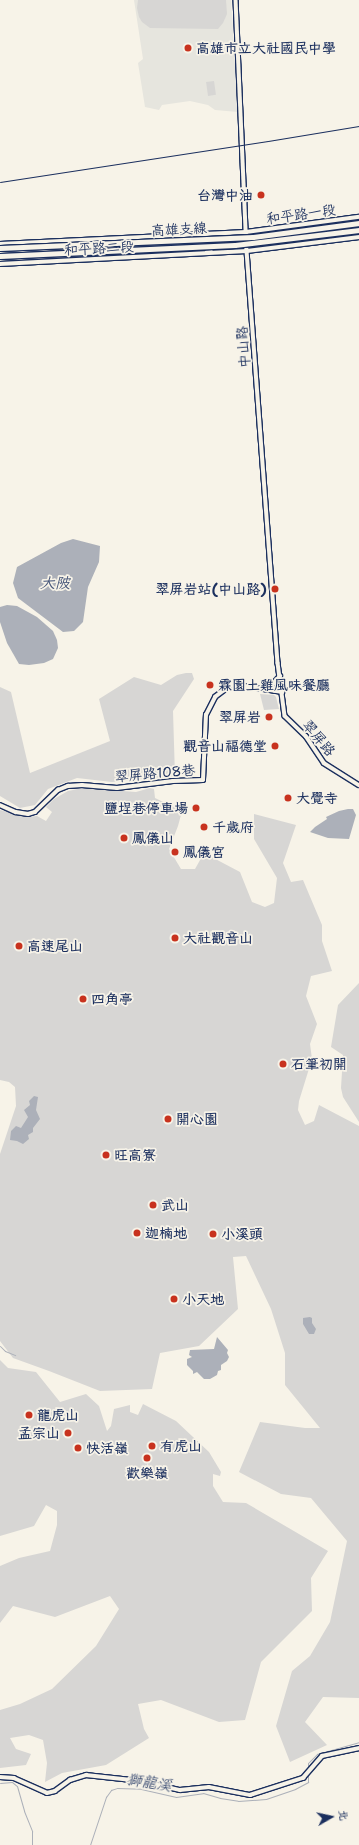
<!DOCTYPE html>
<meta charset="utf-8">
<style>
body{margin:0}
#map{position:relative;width:359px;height:1845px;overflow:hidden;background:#f7f3e8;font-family:"Shantell Sans","LXGW WenKai TC",sans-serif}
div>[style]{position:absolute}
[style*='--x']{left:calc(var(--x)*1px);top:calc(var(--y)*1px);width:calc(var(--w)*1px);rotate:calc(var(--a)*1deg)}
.built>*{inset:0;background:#e6e5de}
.green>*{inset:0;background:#d7d6d4;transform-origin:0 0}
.water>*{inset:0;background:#acb0b9}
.stream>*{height:1px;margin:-0.5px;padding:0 0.5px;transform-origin:0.5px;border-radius:0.5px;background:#acb0b9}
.roads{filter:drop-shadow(1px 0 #1b2f5e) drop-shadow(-1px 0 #1b2f5e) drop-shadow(0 1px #1b2f5e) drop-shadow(0 -1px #1b2f5e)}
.tertiary>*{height:3.5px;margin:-1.75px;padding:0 1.75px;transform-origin:1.75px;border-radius:1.75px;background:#f7f3e8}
.secondary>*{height:3.5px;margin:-1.75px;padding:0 1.75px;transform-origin:1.75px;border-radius:1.75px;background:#f7f3e8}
.rail>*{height:1px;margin:-0.5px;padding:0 0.5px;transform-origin:0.5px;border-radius:0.5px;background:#1b2f5e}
.bridges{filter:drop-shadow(1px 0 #1b2f5e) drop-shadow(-1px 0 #1b2f5e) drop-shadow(0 1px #1b2f5e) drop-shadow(0 -1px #1b2f5e)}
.motorway-bridge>*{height:5px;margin:-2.5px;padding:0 2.5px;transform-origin:2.5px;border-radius:2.5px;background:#f7f3e8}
.dots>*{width:11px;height:11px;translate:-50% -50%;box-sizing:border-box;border:2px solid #f7f3e8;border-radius:50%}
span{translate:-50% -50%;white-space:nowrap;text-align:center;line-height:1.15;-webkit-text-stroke:3.5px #f7f3e8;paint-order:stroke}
.poi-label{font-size:14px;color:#1b2f5e;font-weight:700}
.left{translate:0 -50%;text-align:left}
.right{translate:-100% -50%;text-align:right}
.street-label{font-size:14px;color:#1b2f5e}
.water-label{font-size:15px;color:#465679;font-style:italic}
.north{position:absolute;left:311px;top:1797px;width:40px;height:40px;-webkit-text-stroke:3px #f7f3e8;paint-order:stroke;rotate:81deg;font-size:11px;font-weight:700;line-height:16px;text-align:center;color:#1b2f5e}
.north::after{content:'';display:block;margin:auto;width:14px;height:18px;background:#1b2f5e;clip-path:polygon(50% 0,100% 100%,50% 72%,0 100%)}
</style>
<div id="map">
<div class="built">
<div style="clip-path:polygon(134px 0,231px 0,238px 112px,215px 110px,208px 105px,190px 101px,162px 105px,159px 110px,145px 107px,138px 63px,143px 59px)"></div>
</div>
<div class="green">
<div style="clip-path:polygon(138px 0,226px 0,227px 14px,223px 23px,218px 29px,150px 28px,142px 22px,139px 17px,137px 8px)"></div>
<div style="left:214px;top:81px;width:14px;height:8px;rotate:82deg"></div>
<div style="clip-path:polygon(186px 673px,192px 673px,194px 679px,173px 711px,175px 776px,112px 782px,77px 778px,48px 789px,35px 805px,20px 808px,0 796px,0 687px,11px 692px,30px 773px,110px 741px,99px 699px,134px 677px,161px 685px,177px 675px)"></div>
<div style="clip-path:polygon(260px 694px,274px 695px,276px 697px,279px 709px,264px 710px)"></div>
<div style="clip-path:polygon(83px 788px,136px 792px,150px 788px,154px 789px,155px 798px,182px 811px,178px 826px,169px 849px,181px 869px,195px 869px,204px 853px,240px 872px,252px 902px,265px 907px,274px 903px,277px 878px,254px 839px,254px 814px,296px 825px,283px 863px,291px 882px,303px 880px,322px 925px,322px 941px,332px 971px,311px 976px,306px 996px,317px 1024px,310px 1044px,312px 1059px,299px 1101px,298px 1110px,305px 1125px,314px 1121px,319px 1105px,359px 1126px,359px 1698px,323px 1697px,305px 1722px,327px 1745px,290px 1762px,276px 1726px,292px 1671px,310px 1656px,330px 1622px,347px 1541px,311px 1498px,281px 1494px,239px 1472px,260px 1422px,305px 1428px,320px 1428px,285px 1385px,285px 1353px,271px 1309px,246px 1256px,233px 1257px,238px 1309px,199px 1346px,160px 1353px,152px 1389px,100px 1391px,49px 1371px,13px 1358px,0 1341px,0 1154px,16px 1106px,15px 1087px,9px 1082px,0 1080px,0 810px,28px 817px,37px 816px,46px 821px,52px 812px,46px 807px,54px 799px,68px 791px)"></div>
<div style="clip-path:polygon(359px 983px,359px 1122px,343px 1097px,341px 1088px,343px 1055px,331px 1047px,338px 1005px)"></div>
<div style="clip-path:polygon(0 1360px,8px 1368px,36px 1372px,60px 1402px,86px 1394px,99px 1406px,107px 1431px,111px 1426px,114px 1409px,130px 1405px,130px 1412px,138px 1415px,143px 1404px,176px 1421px,209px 1452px,221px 1472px,220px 1476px,213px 1474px,213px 1486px,223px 1502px,246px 1503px,328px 1551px,311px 1578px,312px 1611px,261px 1662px,245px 1720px,219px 1722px,161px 1700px,138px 1704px,144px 1729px,149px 1738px,106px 1765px,62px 1773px,45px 1782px,47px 1763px,43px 1740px,29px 1735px,10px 1738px,16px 1749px,31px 1754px,26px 1765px,0 1768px,0 1710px,20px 1704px,52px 1689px,96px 1646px,119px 1609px,110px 1596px,55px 1617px,13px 1606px,0 1623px,0 1566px,19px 1558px,50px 1551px,57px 1525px,57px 1511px,46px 1505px,34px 1526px,0 1536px)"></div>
</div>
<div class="water">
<div style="clip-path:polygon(73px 539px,100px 546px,99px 562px,88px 587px,83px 622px,74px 631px,63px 632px,18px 598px,13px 583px,17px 567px,61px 543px)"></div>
<div style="clip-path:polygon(7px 605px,17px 606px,37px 617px,53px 631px,57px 640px,58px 648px,53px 659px,44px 663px,29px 665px,19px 664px,7px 643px,0 622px,0 607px)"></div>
<div style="clip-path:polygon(348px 809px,353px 809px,356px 815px,349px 839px,328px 838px,310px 832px,315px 827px,327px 819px,326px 817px,339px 811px)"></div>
<div style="clip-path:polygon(34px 1096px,38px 1097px,36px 1110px,40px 1119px,33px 1128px,33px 1132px,28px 1135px,29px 1139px,23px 1144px,17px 1141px,10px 1140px,11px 1131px,16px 1126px,21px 1128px,28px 1117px,24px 1110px,30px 1105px,29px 1101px)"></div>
<div style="clip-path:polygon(310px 1317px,312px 1318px,312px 1323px,316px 1329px,314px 1334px,309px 1334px,303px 1324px,303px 1318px)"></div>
<div style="clip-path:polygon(217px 1337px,228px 1350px,227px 1353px,229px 1357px,227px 1361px,221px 1365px,221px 1370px,218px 1371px,217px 1375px,210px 1379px,204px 1379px,197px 1372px,193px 1374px,193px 1371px,187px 1365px,187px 1359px,192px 1357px,189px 1355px,190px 1350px,214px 1349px)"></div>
</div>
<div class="stream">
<div style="--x:0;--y:1346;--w:7;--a:45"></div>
<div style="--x:5;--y:1351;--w:11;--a:22"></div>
<div style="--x:308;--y:1770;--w:7;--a:-90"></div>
<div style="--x:308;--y:1763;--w:13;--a:-45"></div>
<div style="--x:317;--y:1754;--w:44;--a:-15.9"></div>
<div style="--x:0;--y:1783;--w:12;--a:-5"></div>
<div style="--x:12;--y:1782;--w:6;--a:39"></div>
<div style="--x:17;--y:1786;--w:26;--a:74"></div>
<div style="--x:24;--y:1811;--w:22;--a:68"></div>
<div style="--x:32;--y:1831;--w:14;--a:90"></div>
<div style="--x:90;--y:1845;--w:51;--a:-71.6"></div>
<div style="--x:106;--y:1797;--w:9;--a:-54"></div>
<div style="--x:111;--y:1790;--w:6;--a:-18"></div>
<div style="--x:117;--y:1788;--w:24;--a:2"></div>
<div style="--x:141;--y:1789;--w:36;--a:13"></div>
<div style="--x:176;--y:1797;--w:27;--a:-8"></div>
<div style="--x:203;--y:1793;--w:18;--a:16"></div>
<div style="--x:220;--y:1798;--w:18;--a:9"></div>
<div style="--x:238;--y:1801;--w:28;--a:-4"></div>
<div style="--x:266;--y:1799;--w:31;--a:-19"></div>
<div style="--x:295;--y:1789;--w:15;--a:-28"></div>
<div style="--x:308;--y:1782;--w:7;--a:-90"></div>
</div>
<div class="roads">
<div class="tertiary">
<div style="--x:0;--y:244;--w:246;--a:-2.8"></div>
<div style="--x:246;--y:232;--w:114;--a:-7.6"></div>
<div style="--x:207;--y:252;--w:16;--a:-35"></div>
<div style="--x:220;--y:243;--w:64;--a:-6.2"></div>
<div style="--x:284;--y:236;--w:6;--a:-45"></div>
<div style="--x:0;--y:264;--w:247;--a:-3"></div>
<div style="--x:247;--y:251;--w:113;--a:-7.1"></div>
<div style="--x:263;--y:688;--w:9;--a:-18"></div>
<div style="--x:272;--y:685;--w:12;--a:-48"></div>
<div style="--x:0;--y:805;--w:17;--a:24"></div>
<div style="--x:16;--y:812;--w:12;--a:9"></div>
<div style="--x:28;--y:814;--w:7;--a:-16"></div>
<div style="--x:35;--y:812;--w:32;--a:-44"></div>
<div style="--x:58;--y:790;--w:11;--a:-22"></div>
<div style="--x:68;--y:786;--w:14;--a:-4"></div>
<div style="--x:82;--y:785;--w:35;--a:5"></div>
<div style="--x:117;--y:788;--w:56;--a:-7.1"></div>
<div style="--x:173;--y:781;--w:30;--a:-2"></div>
<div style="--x:203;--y:780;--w:65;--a:-87.4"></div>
<div style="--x:206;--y:715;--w:20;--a:-63"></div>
<div style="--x:215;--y:697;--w:21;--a:-37"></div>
<div style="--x:232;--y:684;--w:51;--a:9.1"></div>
<div style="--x:0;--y:1777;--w:14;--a:4"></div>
<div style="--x:14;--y:1778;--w:36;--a:24"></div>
<div style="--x:47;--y:1793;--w:8;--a:-14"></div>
<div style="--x:55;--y:1791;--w:19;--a:-36"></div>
<div style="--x:70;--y:1780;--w:17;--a:-17"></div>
<div style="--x:86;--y:1775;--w:55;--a:6.2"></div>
<div style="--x:141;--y:1781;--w:40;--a:13"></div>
<div style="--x:180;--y:1790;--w:29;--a:-6"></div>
<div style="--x:209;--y:1787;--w:42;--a:11"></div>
<div style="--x:250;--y:1795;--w:56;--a:-17.8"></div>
<div style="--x:303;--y:1778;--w:29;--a:-49"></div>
<div style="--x:322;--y:1756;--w:38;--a:-12"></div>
</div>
<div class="secondary">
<div style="--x:236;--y:0;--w:251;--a:87.5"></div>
<div style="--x:247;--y:251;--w:413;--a:85.7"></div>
<div style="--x:278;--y:663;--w:53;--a:82.5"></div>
<div style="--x:285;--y:716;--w:29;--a:44"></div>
<div style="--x:306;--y:736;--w:32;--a:56"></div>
<div style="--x:324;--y:763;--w:41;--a:32.2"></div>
</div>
</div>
<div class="rail">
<div style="--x:0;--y:182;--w:271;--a:-8.7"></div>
<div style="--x:268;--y:141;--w:92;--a:-9.4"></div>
</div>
<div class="bridges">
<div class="motorway-bridge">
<div style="--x:0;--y:248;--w:253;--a:-2.5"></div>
<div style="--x:253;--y:237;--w:107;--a:-7.5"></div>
<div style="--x:0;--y:256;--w:235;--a:-2.7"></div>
<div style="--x:235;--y:245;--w:125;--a:-6.9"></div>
</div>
</div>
<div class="dots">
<div style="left:188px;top:48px;background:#c8321e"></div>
<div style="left:261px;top:195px;background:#c8321e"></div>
<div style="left:275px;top:589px;background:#c8321e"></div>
<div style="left:210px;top:685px;background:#c8321e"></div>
<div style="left:269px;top:717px;background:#c8321e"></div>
<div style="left:275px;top:746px;background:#c8321e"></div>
<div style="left:288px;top:798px;background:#c8321e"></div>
<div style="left:196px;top:808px;background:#c8321e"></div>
<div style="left:204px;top:827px;background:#c8321e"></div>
<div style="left:124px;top:838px;background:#c8321e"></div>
<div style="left:175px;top:852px;background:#c8321e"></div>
<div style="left:175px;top:938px;background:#c8321e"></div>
<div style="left:19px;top:946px;background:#c8321e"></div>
<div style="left:83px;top:999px;background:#c8321e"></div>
<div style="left:283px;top:1064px;background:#c8321e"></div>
<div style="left:168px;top:1119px;background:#c8321e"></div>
<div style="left:106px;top:1155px;background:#c8321e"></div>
<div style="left:153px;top:1205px;background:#c8321e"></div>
<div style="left:137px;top:1233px;background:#c8321e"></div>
<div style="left:213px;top:1234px;background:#c8321e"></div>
<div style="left:174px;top:1299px;background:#c8321e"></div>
<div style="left:29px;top:1415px;background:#c8321e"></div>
<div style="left:68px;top:1433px;background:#c8321e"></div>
<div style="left:152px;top:1446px;background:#c8321e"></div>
<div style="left:78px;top:1448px;background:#c8321e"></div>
<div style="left:147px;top:1458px;background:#c8321e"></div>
</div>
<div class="poi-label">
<span class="left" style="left:196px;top:48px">高雄市立大社國民中學</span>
<span class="right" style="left:253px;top:195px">台灣中油</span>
<span class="right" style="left:267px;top:589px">翠屏岩站(中山路)</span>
<span class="left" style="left:218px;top:685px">霖園土雞風味餐廳</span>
<span class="right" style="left:261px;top:717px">翠屏岩</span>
<span class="right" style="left:267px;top:746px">觀音山福德堂</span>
<span class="left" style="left:296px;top:798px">大覺寺</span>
<span class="right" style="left:188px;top:808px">鹽埕巷停車場</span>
<span class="left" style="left:212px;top:827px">千歲府</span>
<span class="left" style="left:132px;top:838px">鳳儀山</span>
<span class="left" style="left:183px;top:852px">鳳儀宮</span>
<span class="left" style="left:183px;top:938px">大社觀音山</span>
<span class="left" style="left:27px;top:946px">高速尾山</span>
<span class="left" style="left:91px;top:999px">四角亭</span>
<span class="left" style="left:291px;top:1064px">石筆初開</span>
<span class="left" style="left:176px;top:1119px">開心園</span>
<span class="left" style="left:114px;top:1155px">旺高寮</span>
<span class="left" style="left:161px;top:1205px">武山</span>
<span class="left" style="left:145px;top:1233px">迦楠地</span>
<span class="left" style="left:221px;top:1234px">小溪頭</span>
<span class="left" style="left:182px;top:1299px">小天地</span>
<span class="left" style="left:37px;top:1415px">龍虎山</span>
<span class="right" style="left:60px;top:1433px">孟宗山</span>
<span class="left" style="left:160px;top:1446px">有虎山</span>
<span class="left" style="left:86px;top:1448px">快活嶺</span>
<span style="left:147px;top:1473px">歡樂嶺</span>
</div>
<div class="street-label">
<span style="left:301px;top:214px;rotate:-8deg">和平路一段</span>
<span style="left:179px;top:229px;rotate:-3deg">高雄支線</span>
<span style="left:99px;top:248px;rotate:-3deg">和平路二段</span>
<span style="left:243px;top:347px;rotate:-94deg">中山路</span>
<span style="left:319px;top:738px;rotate:50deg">翠屏路</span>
<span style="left:155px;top:773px;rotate:-5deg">翠屏路108巷</span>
</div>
<div class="water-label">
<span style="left:55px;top:584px">大陂</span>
<span style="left:149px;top:1783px;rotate:9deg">獅龍溪</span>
</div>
<div class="north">北</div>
</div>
